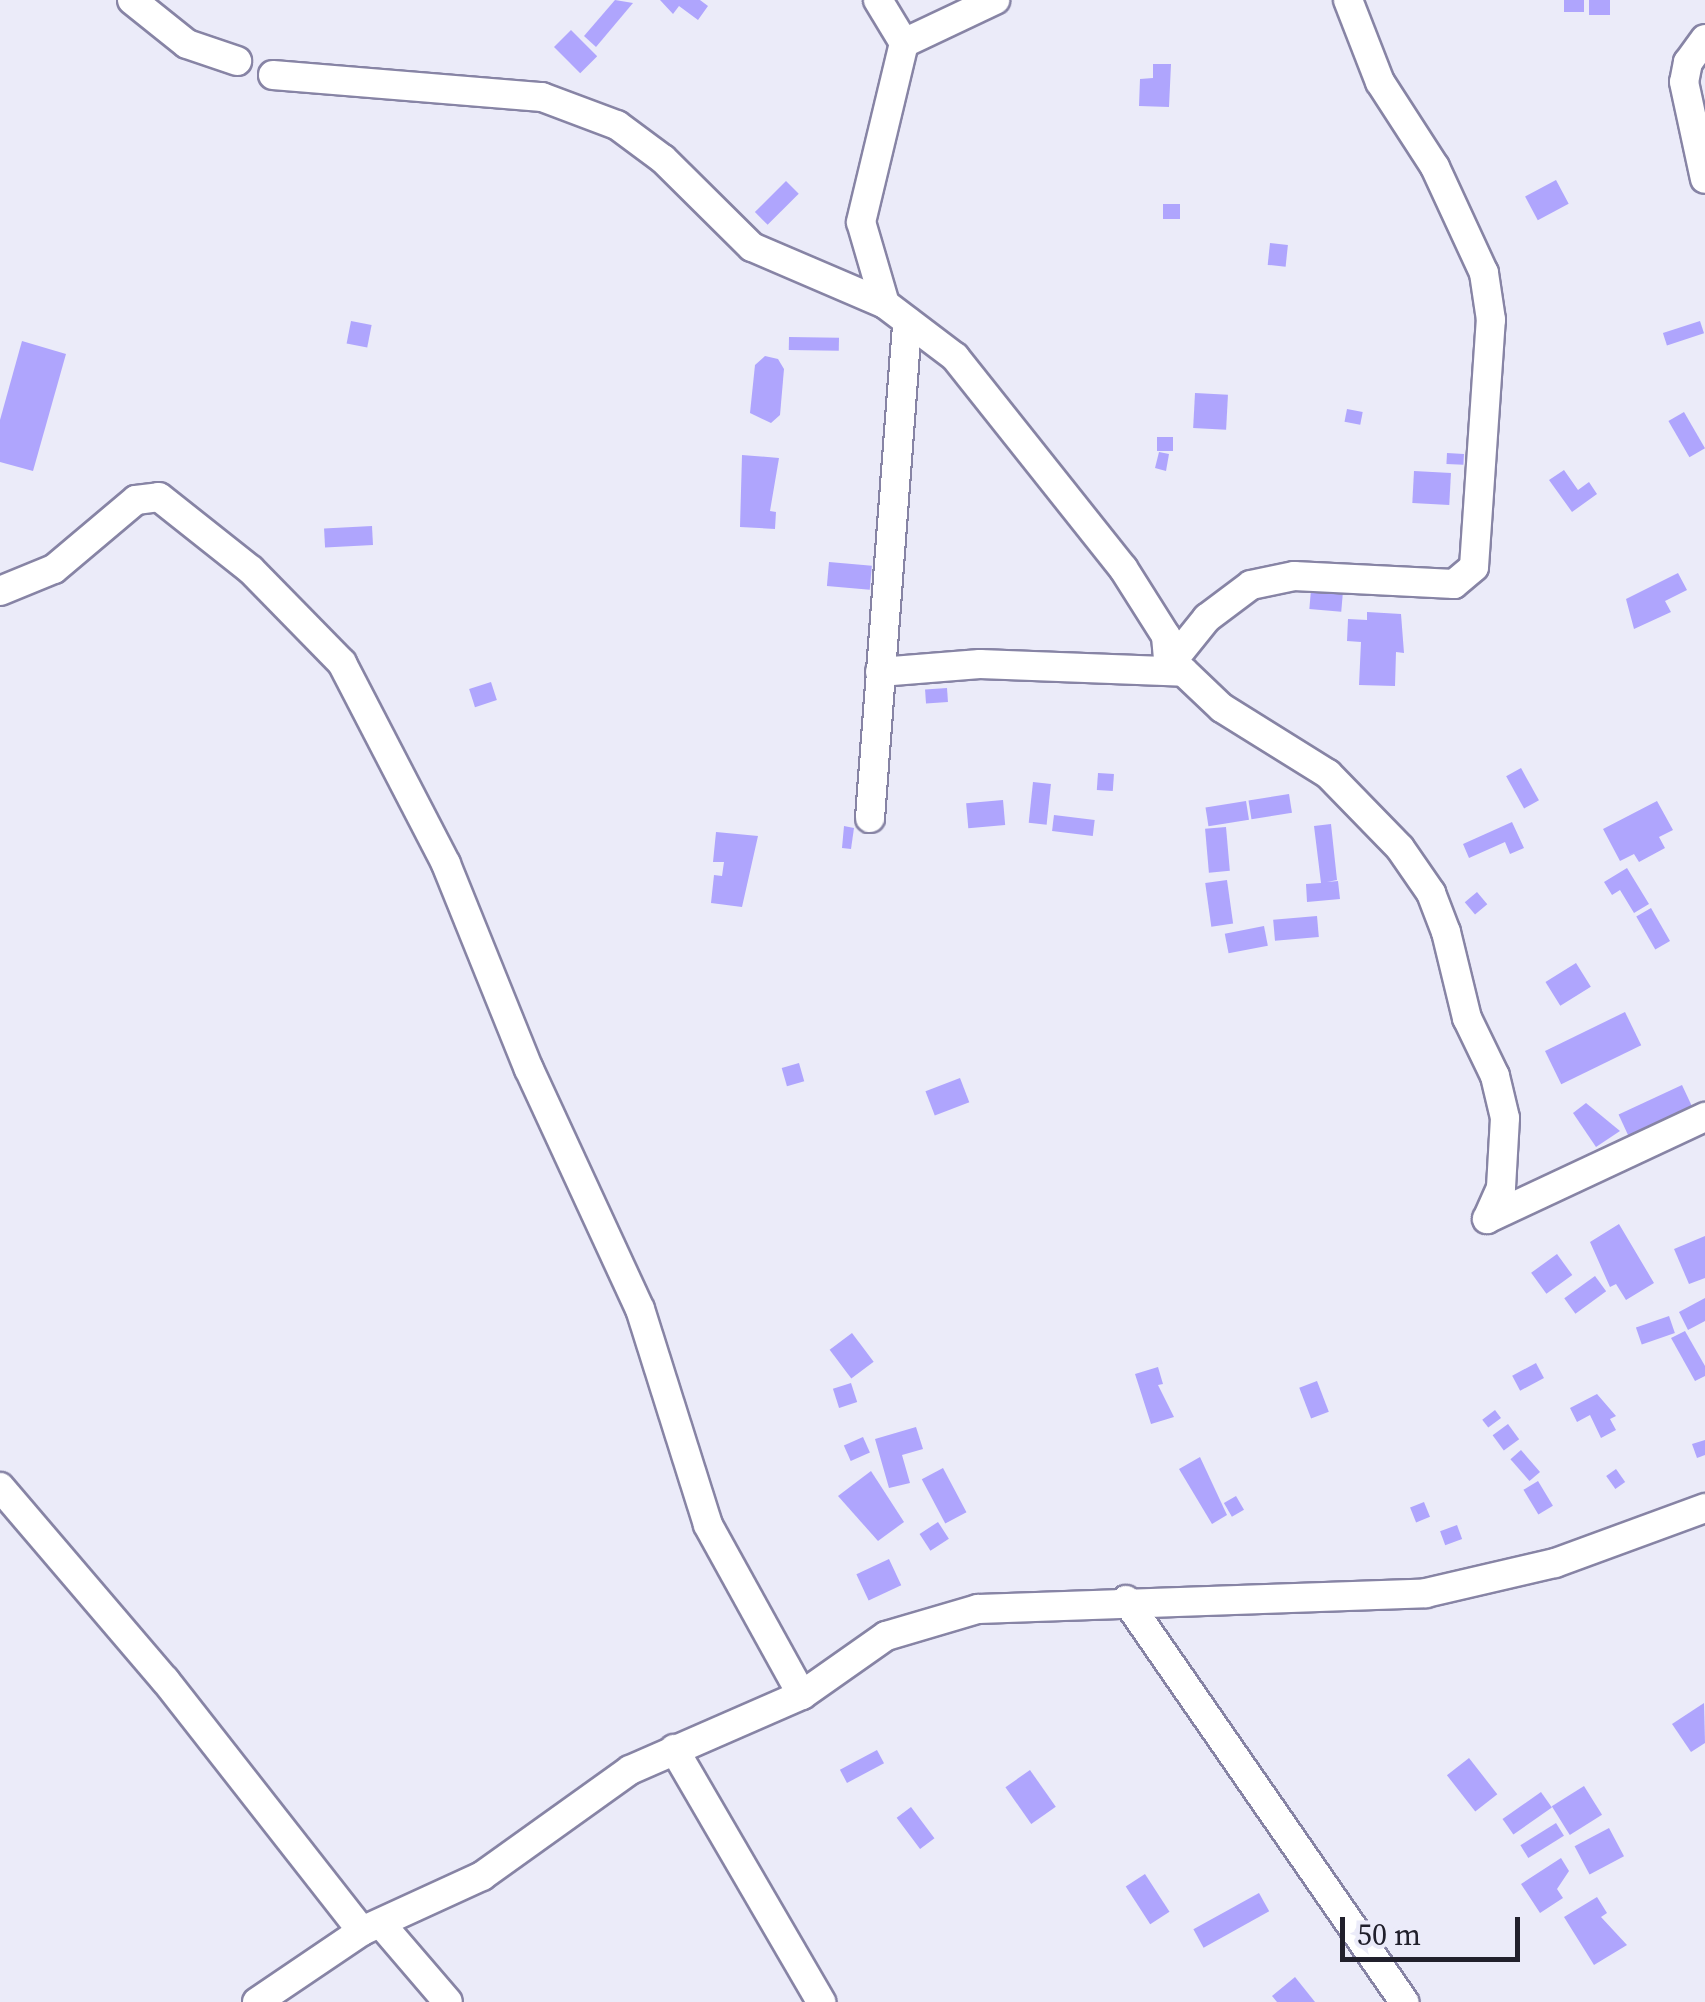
<!DOCTYPE html>
<style>
body{margin:0}
#map{position:relative;width:1705px;height:2002px;overflow:hidden;background:#ebebf9;font-family:"Source Serif 4",serif}
div>[style]{position:absolute}
[style*='--x']{left:calc(var(--x)*1px);top:calc(var(--y)*1px);width:calc(var(--w)*1px);rotate:calc(var(--a)*1deg)}
.building>*{inset:0;background:#afa5fd;transform-origin:0 0}
.roads{filter:drop-shadow(2px 0 #8784a5) drop-shadow(-2px 0 #8784a5) drop-shadow(0 2px #8784a5) drop-shadow(0 -2px #8784a5)}
.minor>*{height:28px;margin:-14px;padding:0 14px;transform-origin:14px;border-radius:14px;background:#fff}
span{translate:-50% -50%;white-space:nowrap;text-align:center;line-height:1.15;-webkit-text-stroke:8px #ebebf9;paint-order:stroke}
.scale{position:absolute;left:1340px;top:1917px;width:180px;height:45px;box-sizing:border-box;border:5px solid #21202c;border-top:0;padding-left:12px;font-size:30px;line-height:35px;white-space:nowrap;color:#21202c;-webkit-text-stroke:8px #ebebf9;paint-order:stroke}
</style>
<div id="map">
<div class="building">
<div style="clip-path:polygon(615px 0,633px 3px,596px 47px,584px 36px)"></div>
<div style="clip-path:polygon(660px 0,700px 0,708px 6px,698px 20px,679px 6px,673px 14px)"></div>
<div style="left:1564px;top:0;width:20px;height:12px"></div>
<div style="left:1589px;top:0;width:21px;height:15px"></div>
<div style="left:571px;top:30px;width:37px;height:24px;rotate:45deg"></div>
<div style="clip-path:polygon(1153px 64px,1171px 64px,1169px 107px,1139px 106px,1140px 79px,1153px 78px)"></div>
<div style="left:1556px;top:180px;width:27px;height:35px;rotate:62deg"></div>
<div style="left:786px;top:181px;width:18px;height:44px;rotate:45deg"></div>
<div style="left:1180px;top:204px;width:15px;height:17px;rotate:90deg"></div>
<div style="left:1270px;top:243px;width:18px;height:22px;rotate:6deg"></div>
<div style="left:351px;top:321px;width:21px;height:23px;rotate:11deg"></div>
<div style="left:1700px;top:321px;width:13px;height:39px;rotate:72deg"></div>
<div style="left:789px;top:337px;width:50px;height:13px;rotate:1deg"></div>
<div style="clip-path:polygon(22px 341px,66px 354px,33px 471px,0 462px,0 420px)"></div>
<div style="clip-path:polygon(765px 356px,778px 359px,784px 369px,780px 415px,771px 423px,750px 413px,755px 365px)"></div>
<div style="left:1195px;top:393px;width:33px;height:35px;rotate:3deg"></div>
<div style="left:1347px;top:409px;width:16px;height:13px;rotate:11deg"></div>
<div style="left:1684px;top:412px;width:42px;height:18px;rotate:60deg"></div>
<div style="left:1157px;top:437px;width:16px;height:14px"></div>
<div style="clip-path:polygon(1159px 452px,1169px 454px,1166px 471px,1155px 468px)"></div>
<div style="left:1447px;top:453px;width:17px;height:11px;rotate:3deg"></div>
<div style="clip-path:polygon(742px 455px,779px 458px,770px 511px,776px 512px,775px 529px,740px 527px)"></div>
<div style="clip-path:polygon(1564px 470px,1578px 490px,1589px 482px,1597px 494px,1572px 512px,1549px 480px)"></div>
<div style="left:1414px;top:471px;width:37px;height:32px;rotate:3deg"></div>
<div style="left:372px;top:526px;width:19px;height:48px;rotate:87deg"></div>
<div style="left:829px;top:562px;width:43px;height:24px;rotate:5deg"></div>
<div style="clip-path:polygon(1678px 573px,1687px 590px,1665px 601px,1671px 612px,1634px 629px,1626px 599px)"></div>
<div style="left:1311px;top:590px;width:32px;height:19px;rotate:5deg"></div>
<div style="clip-path:polygon(1367px 612px,1401px 614px,1404px 653px,1396px 652px,1395px 686px,1359px 685px,1361px 642px,1347px 641px,1348px 619px,1367px 620px)"></div>
<div style="left:491px;top:682px;width:19px;height:23px;rotate:72deg"></div>
<div style="left:947px;top:688px;width:14px;height:22px;rotate:86deg"></div>
<div style="left:1521px;top:768px;width:37px;height:17px;rotate:61deg"></div>
<div style="left:1098px;top:773px;width:16px;height:17px;rotate:4deg"></div>
<div style="left:1033px;top:782px;width:18px;height:41px;rotate:6deg"></div>
<div style="left:1289px;top:794px;width:19px;height:41px;rotate:81deg"></div>
<div style="left:1003px;top:800px;width:25px;height:37px;rotate:85deg"></div>
<div style="left:1246px;top:801px;width:19px;height:41px;rotate:81deg"></div>
<div style="clip-path:polygon(1657px 801px,1673px 830px,1659px 837px,1665px 848px,1639px 862px,1634px 854px,1620px 861px,1603px 829px)"></div>
<div style="left:1054px;top:815px;width:41px;height:16px;rotate:7deg"></div>
<div style="clip-path:polygon(1512px 822px,1524px 848px,1510px 854px,1505px 842px,1469px 858px,1463px 844px)"></div>
<div style="clip-path:polygon(1331px 824px,1337px 880px,1327px 882px,1338px 881px,1340px 899px,1307px 902px,1306px 884px,1321px 883px,1314px 826px)"></div>
<div style="clip-path:polygon(844px 826px,854px 828px,851px 849px,842px 848px)"></div>
<div style="left:1226px;top:827px;width:44px;height:21px;rotate:85deg"></div>
<div style="clip-path:polygon(716px 832px,758px 836px,742px 907px,711px 903px,714px 875px,722px 876px,724px 862px,713px 862px)"></div>
<div style="clip-path:polygon(1627px 868px,1649px 904px,1634px 913px,1620px 890px,1612px 895px,1604px 882px)"></div>
<div style="left:1227px;top:880px;width:44px;height:22px;rotate:82deg"></div>
<div style="left:1477px;top:892px;width:16px;height:16px;rotate:50deg"></div>
<div style="left:1651px;top:908px;width:38px;height:17px;rotate:60deg"></div>
<div style="left:1317px;top:916px;width:21px;height:44px;rotate:85deg"></div>
<div style="left:1264px;top:926px;width:20px;height:40px;rotate:79deg"></div>
<div style="left:1576px;top:963px;width:28px;height:36px;rotate:58deg"></div>
<div style="left:1625px;top:1012px;width:37px;height:89px;rotate:64deg"></div>
<div style="left:799px;top:1063px;width:19px;height:18px;rotate:74deg"></div>
<div style="left:960px;top:1078px;width:26px;height:37px;rotate:69deg"></div>
<div style="left:1682px;top:1085px;width:23px;height:70px;rotate:65deg"></div>
<div style="clip-path:polygon(1586px 1103px,1620px 1131px,1596px 1147px,1573px 1113px)"></div>
<div style="clip-path:polygon(1619px 1224px,1654px 1283px,1626px 1300px,1616px 1284px,1610px 1287px,1590px 1242px)"></div>
<div style="clip-path:polygon(1705px 1236px,1705px 1278px,1689px 1284px,1674px 1249px)"></div>
<div style="left:1557px;top:1254px;width:26px;height:32px;rotate:54deg"></div>
<div style="left:1595px;top:1276px;width:19px;height:38px;rotate:54deg"></div>
<div style="clip-path:polygon(1705px 1298px,1705px 1321px,1688px 1330px,1679px 1312px)"></div>
<div style="left:1669px;top:1316px;width:18px;height:35px;rotate:71deg"></div>
<div style="clip-path:polygon(1685px 1331px,1705px 1366px,1705px 1376px,1695px 1381px,1671px 1338px)"></div>
<div style="left:852px;top:1333px;width:36px;height:28px;rotate:53deg"></div>
<div style="left:1536px;top:1363px;width:17px;height:27px;rotate:62deg"></div>
<div style="clip-path:polygon(1158px 1367px,1163px 1384px,1158px 1385px,1174px 1417px,1151px 1424px,1135px 1374px)"></div>
<div style="left:1317px;top:1381px;width:33px;height:19px;rotate:69deg"></div>
<div style="left:851px;top:1383px;width:20px;height:19px;rotate:72deg"></div>
<div style="clip-path:polygon(1597px 1394px,1616px 1416px,1610px 1419px,1616px 1430px,1601px 1438px,1590px 1415px,1577px 1422px,1570px 1408px)"></div>
<div style="left:1495px;top:1410px;width:10px;height:16px;rotate:53deg"></div>
<div style="left:1508px;top:1424px;width:19px;height:19px;rotate:54deg"></div>
<div style="clip-path:polygon(916px 1427px,923px 1449px,902px 1455px,910px 1483px,889px 1488px,875px 1439px)"></div>
<div style="left:863px;top:1437px;width:17px;height:21px;rotate:66deg"></div>
<div style="clip-path:polygon(1705px 1440px,1705px 1455px,1697px 1458px,1692px 1444px)"></div>
<div style="left:1521px;top:1450px;width:29px;height:14px;rotate:49deg"></div>
<div style="clip-path:polygon(1200px 1457px,1227px 1515px,1212px 1524px,1179px 1469px)"></div>
<div style="left:943px;top:1468px;width:50px;height:24px;rotate:62deg"></div>
<div style="left:1616px;top:1469px;width:16px;height:12px;rotate:55deg"></div>
<div style="clip-path:polygon(871px 1471px,904px 1522px,878px 1541px,838px 1496px)"></div>
<div style="left:1538px;top:1481px;width:29px;height:17px;rotate:59deg"></div>
<div style="left:1236px;top:1496px;width:16px;height:14px;rotate:60deg"></div>
<div style="left:1424px;top:1502px;width:16px;height:15px;rotate:68deg"></div>
<div style="left:938px;top:1522px;width:20px;height:22px;rotate:57deg"></div>
<div style="left:1457px;top:1525px;width:15px;height:18px;rotate:70deg"></div>
<div style="left:889px;top:1559px;width:29px;height:36px;rotate:65deg"></div>
<div style="clip-path:polygon(1704px 1703px,1705px 1743px,1691px 1752px,1672px 1724px)"></div>
<div style="left:877px;top:1750px;width:15px;height:42px;rotate:62deg"></div>
<div style="left:1469px;top:1758px;width:46px;height:28px;rotate:52deg"></div>
<div style="left:1030px;top:1770px;width:45px;height:30px;rotate:55deg"></div>
<div style="left:1584px;top:1786px;width:34px;height:38px;rotate:58deg"></div>
<div style="left:1541px;top:1792px;width:19px;height:47px;rotate:55deg"></div>
<div style="left:911px;top:1807px;width:39px;height:18px;rotate:53deg"></div>
<div style="left:1556px;top:1823px;width:15px;height:42px;rotate:58deg"></div>
<div style="left:1609px;top:1828px;width:32px;height:39px;rotate:62deg"></div>
<div style="clip-path:polygon(1561px 1858px,1569px 1871px,1557px 1889px,1563px 1898px,1540px 1913px,1521px 1884px)"></div>
<div style="left:1145px;top:1874px;width:45px;height:23px;rotate:57deg"></div>
<div style="left:1259px;top:1893px;width:21px;height:75px;rotate:61deg"></div>
<div style="clip-path:polygon(1597px 1897px,1607px 1913px,1601px 1917px,1627px 1945px,1594px 1965px,1564px 1917px)"></div>
<div style="clip-path:polygon(1295px 1977px,1315px 2002px,1277px 2002px,1272px 1996px)"></div>
</div>
<div class="roads">
<div class="minor">
<div style="--x:132;--y:0;--w:70;--a:38.7"></div>
<div style="--x:187;--y:44;--w:53;--a:18.8"></div>
<div style="--x:878;--y:0;--w:50;--a:58.8"></div>
<div style="--x:1705;--y:39;--w:29;--a:126"></div>
<div style="--x:1688;--y:62;--w:20;--a:101"></div>
<div style="--x:1684;--y:82;--w:99;--a:77.8"></div>
<div style="--x:273;--y:75;--w:270;--a:4.7"></div>
<div style="--x:542;--y:97;--w:80;--a:20.5"></div>
<div style="--x:617;--y:125;--w:57;--a:36.5"></div>
<div style="--x:663;--y:159;--w:125;--a:44.7"></div>
<div style="--x:752;--y:247;--w:145;--a:23.2"></div>
<div style="--x:885;--y:304;--w:88;--a:37.1"></div>
<div style="--x:955;--y:357;--w:270;--a:51.5"></div>
<div style="--x:1123;--y:568;--w:80;--a:57.7"></div>
<div style="--x:1166;--y:636;--w:33;--a:85"></div>
<div style="--x:885;--y:304;--w:85;--a:-106.3"></div>
<div style="--x:861;--y:222;--w:184;--a:-76.5"></div>
<div style="--x:904;--y:43;--w:101;--a:-25.3"></div>
<div style="--x:0;--y:591;--w:58;--a:-22.2"></div>
<div style="--x:54;--y:569;--w:107;--a:-40.1"></div>
<div style="--x:136;--y:500;--w:23;--a:-7"></div>
<div style="--x:159;--y:497;--w:117;--a:38.4"></div>
<div style="--x:251;--y:570;--w:130;--a:45.6"></div>
<div style="--x:342;--y:663;--w:226;--a:62.6"></div>
<div style="--x:446;--y:864;--w:221;--a:68"></div>
<div style="--x:529;--y:1069;--w:264;--a:65.2"></div>
<div style="--x:640;--y:1309;--w:226;--a:72.5"></div>
<div style="--x:708;--y:1525;--w:194;--a:61.1"></div>
<div style="--x:1170;--y:664;--w:59;--a:-51.2"></div>
<div style="--x:1207;--y:618;--w:55;--a:-36.9"></div>
<div style="--x:1251;--y:585;--w:44;--a:-11.8"></div>
<div style="--x:1294;--y:576;--w:160;--a:2.9"></div>
<div style="--x:1454;--y:584;--w:26;--a:-40"></div>
<div style="--x:1474;--y:567;--w:248;--a:-86.1"></div>
<div style="--x:1491;--y:320;--w:48;--a:-98.5"></div>
<div style="--x:1484;--y:273;--w:117;--a:-114.8"></div>
<div style="--x:1435;--y:167;--w:101;--a:-122.9"></div>
<div style="--x:1380;--y:82;--w:88;--a:-111.3"></div>
<div style="--x:880;--y:672;--w:100;--a:-4.6"></div>
<div style="--x:980;--y:664;--w:204;--a:2.2"></div>
<div style="--x:1184;--y:672;--w:52;--a:43.5"></div>
<div style="--x:1222;--y:708;--w:125;--a:31.9"></div>
<div style="--x:1328;--y:774;--w:103;--a:45.8"></div>
<div style="--x:1400;--y:848;--w:55;--a:55.4"></div>
<div style="--x:1431;--y:893;--w:42;--a:69"></div>
<div style="--x:1446;--y:932;--w:89;--a:76.3"></div>
<div style="--x:1467;--y:1018;--w:64;--a:64.2"></div>
<div style="--x:1495;--y:1076;--w:43;--a:76.6"></div>
<div style="--x:1505;--y:1118;--w:70;--a:93.3"></div>
<div style="--x:1501;--y:1188;--w:34;--a:114"></div>
<div style="--x:870;--y:818;--w:498;--a:-85.7"></div>
<div style="--x:1487;--y:1219;--w:241;--a:-25.1"></div>
<div style="--x:0;--y:1487;--w:254;--a:49.5"></div>
<div style="--x:165;--y:1680;--w:319;--a:51.9"></div>
<div style="--x:1126;--y:1600;--w:489;--a:55.3"></div>
<div style="--x:674;--y:1749;--w:293;--a:59.8"></div>
<div style="--x:382;--y:1925;--w:101;--a:49.4"></div>
<div style="--x:257;--y:2002;--w:127;--a:-34.1"></div>
<div style="--x:362;--y:1931;--w:132;--a:-24.6"></div>
<div style="--x:482;--y:1876;--w:182;--a:-35.6"></div>
<div style="--x:630;--y:1770;--w:188;--a:-23.6"></div>
<div style="--x:802;--y:1695;--w:103;--a:-35.1"></div>
<div style="--x:886;--y:1636;--w:96;--a:-16.4"></div>
<div style="--x:978;--y:1609;--w:448;--a:-2"></div>
<div style="--x:1426;--y:1593;--w:132;--a:-13.1"></div>
<div style="--x:1555;--y:1563;--w:160;--a:-20.1"></div>
</div>
</div>
<div class="scale">50 m</div>
</div>
